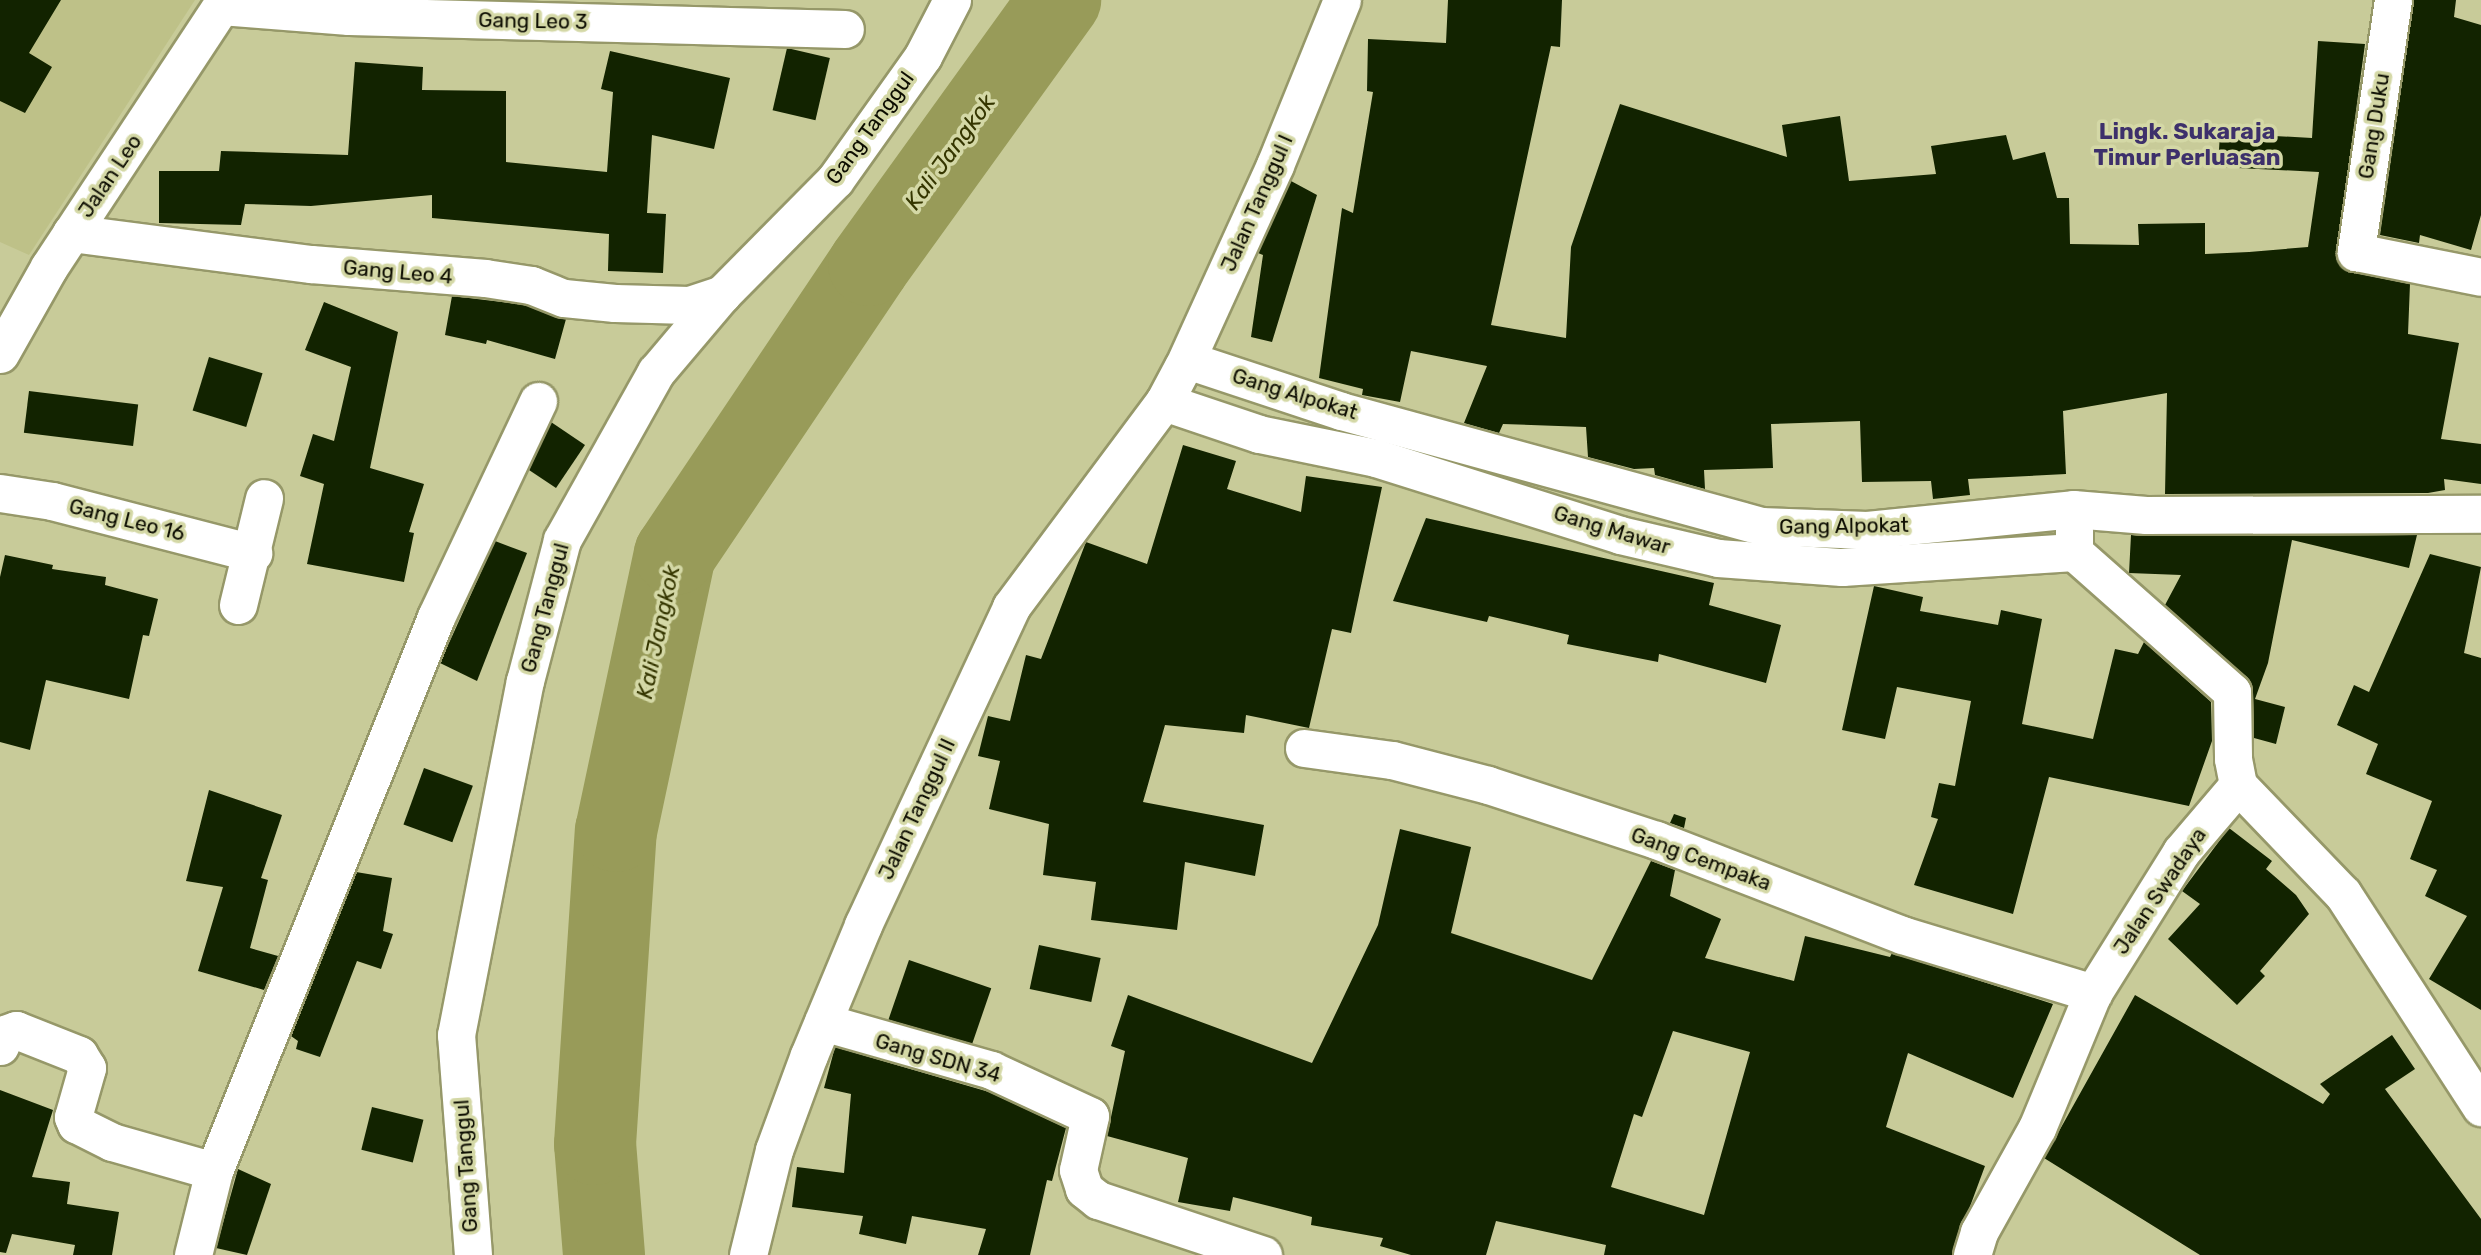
<!DOCTYPE html>
<style>
body{margin:0}
#map{position:relative;width:2481px;height:1255px;overflow:hidden;background:#c8cb99;font-family:Rubik,sans-serif}
div>[style]{position:absolute}
[style*='--x']{left:calc(var(--x)*1px);top:calc(var(--y)*1px);width:calc(var(--w)*1px);rotate:calc(var(--a)*1deg)}
.built>*{inset:0;background:#bec188}
.river>*{height:82px;margin:-41px;padding:0 41px;transform-origin:41px;border-radius:41px;background:#989b59}
.building>*{inset:0;background:#122300;transform-origin:0 0}
.roads{filter:drop-shadow(2px 0 #969869) drop-shadow(-2px 0 #969869) drop-shadow(0 2px #969869) drop-shadow(0 -2px #969869)}
.street>*{height:37px;margin:-18.5px;padding:0 18.5px;transform-origin:18.5px;border-radius:18.5px;background:#fff}
span{translate:-50% -50%;white-space:nowrap;text-align:center;line-height:1.15;-webkit-text-stroke:7px #d4d8a6;paint-order:stroke}
.street-label{font-size:21px;color:#0c0c00}
.neighbourhood-label{font-size:23px;color:#3d306b;font-weight:700}
.water-label{font-size:23px;color:#353600;font-style:italic}
</style>
<div id="map">
<div class="built">
<div style="clip-path:polygon(0 0,195px 0,29px 255px,0 242px)"></div>
</div>
<div class="river">
<div style="--x:604;--y:1255;--w:111;--a:-94.6"></div>
<div style="--x:595;--y:1144;--w:314;--a:-86.2"></div>
<div style="--x:616;--y:831;--w:283;--a:-78"></div>
<div style="--x:675;--y:554;--w:348;--a:-56.1"></div>
<div style="--x:869;--y:265;--w:327;--a:-54.2"></div>
</div>
<div class="building">
<div style="clip-path:polygon(0 0,61px 0,29px 53px,52px 67px,25px 113px,0 101px)"></div>
<div style="clip-path:polygon(1448px 0,1562px 0,1560px 47px,1551px 46px,1491px 325px,1566px 338px,1571px 247px,1620px 104px,1787px 157px,1782px 125px,1840px 116px,1849px 181px,1936px 174px,1931px 146px,2006px 135px,2013px 160px,2045px 152px,2057px 198px,2069px 198px,2070px 244px,2139px 245px,2138px 224px,2205px 223px,2205px 254px,2249px 252px,2308px 247px,2319px 172px,2218px 167px,2220px 133px,2312px 138px,2318px 41px,2365px 44px,2336px 259px,2351px 272px,2410px 284px,2408px 334px,2459px 343px,2441px 439px,2481px 444px,2481px 484px,2444px 479px,2445px 490px,2428px 493px,2165px 494px,2167px 393px,2063px 411px,2066px 474px,1968px 479px,1970px 495px,1933px 499px,1931px 481px,1862px 482px,1860px 421px,1771px 424px,1773px 468px,1704px 470px,1705px 489px,1655px 475px,1654px 468px,1634px 469px,1588px 457px,1586px 427px,1503px 424px,1499px 433px,1464px 423px,1487px 366px,1411px 351px,1400px 402px,1362px 395px,1363px 389px,1319px 378px,1342px 208px,1353px 213px,1373px 92px,1367px 91px,1368px 39px,1446px 43px)"></div>
<div style="clip-path:polygon(2414px 0,2456px 0,2454px 17px,2481px 25px,2481px 215px,2471px 250px,2420px 235px,2419px 243px,2380px 235px)"></div>
<div style="left:787px;top:48px;width:44px;height:64px;rotate:13deg"></div>
<div style="clip-path:polygon(610px 51px,730px 78px,714px 149px,652px 135px,647px 213px,666px 214px,663px 273px,608px 271px,609px 234px,432px 218px,432px 195px,311px 206px,245px 204px,241px 225px,159px 223px,159px 171px,219px 171px,221px 151px,348px 155px,355px 62px,423px 67px,422px 90px,506px 91px,506px 162px,607px 172px,613px 92px,601px 89px)"></div>
<div style="clip-path:polygon(1291px 181px,1317px 195px,1272px 342px,1251px 337px,1263px 255px,1258px 253px)"></div>
<div style="clip-path:polygon(452px 296px,526px 305px,566px 319px,555px 359px,487px 340px,486px 344px,445px 335px)"></div>
<div style="clip-path:polygon(324px 302px,398px 332px,370px 468px,424px 484px,409px 532px,414px 533px,404px 582px,307px 564px,324px 484px,300px 476px,313px 434px,334px 441px,351px 367px,305px 350px)"></div>
<div style="left:209px;top:357px;width:56px;height:56px;rotate:17deg"></div>
<div style="left:29px;top:391px;width:110px;height:42px;rotate:7deg"></div>
<div style="clip-path:polygon(551px 422px,585px 445px,556px 488px,529px 470px)"></div>
<div style="clip-path:polygon(1183px 445px,1236px 461px,1227px 489px,1301px 512px,1306px 476px,1382px 487px,1351px 633px,1332px 629px,1309px 728px,1246px 715px,1244px 733px,1165px 725px,1143px 802px,1264px 825px,1255px 876px,1185px 862px,1177px 930px,1091px 920px,1096px 882px,1043px 875px,1049px 824px,989px 809px,1000px 761px,978px 756px,988px 716px,1010px 721px,1026px 655px,1041px 659px,1086px 542px,1147px 564px)"></div>
<div style="clip-path:polygon(1426px 518px,1714px 583px,1709px 605px,1781px 625px,1766px 683px,1659px 654px,1658px 662px,1567px 644px,1569px 635px,1489px 616px,1487px 622px,1393px 601px)"></div>
<div style="clip-path:polygon(2131px 535px,2146px 536px,2417px 535px,2409px 568px,2292px 540px,2268px 663px,2255px 699px,2285px 707px,2276px 744px,2254px 738px,2253px 692px,2246px 677px,2165px 605px,2181px 575px,2129px 573px)"></div>
<div style="clip-path:polygon(495px 541px,527px 553px,477px 681px,440px 663px)"></div>
<div style="clip-path:polygon(2430px 554px,2481px 567px,2464px 653px,2481px 658px,2481px 1010px,2429px 979px,2467px 916px,2425px 896px,2437px 870px,2410px 859px,2432px 801px,2366px 774px,2378px 744px,2337px 725px,2354px 685px,2369px 692px)"></div>
<div style="clip-path:polygon(5px 555px,53px 565px,52px 569px,106px 577px,105px 585px,158px 599px,149px 636px,143px 635px,129px 699px,46px 680px,30px 750px,0 742px,0 577px)"></div>
<div style="clip-path:polygon(1874px 586px,1923px 597px,1920px 611px,1998px 625px,2001px 610px,2042px 619px,2022px 724px,2093px 739px,2115px 649px,2138px 654px,2144px 642px,2211px 702px,2212px 741px,2189px 806px,2049px 777px,2013px 914px,1914px 885px,1938px 819px,1931px 817px,1939px 783px,1955px 786px,1971px 701px,1897px 687px,1885px 739px,1842px 730px)"></div>
<div style="left:424px;top:768px;width:52px;height:60px;rotate:20deg"></div>
<div style="clip-path:polygon(209px 790px,282px 815px,261px 878px,268px 880px,250px 948px,278px 956px,264px 990px,198px 971px,223px 887px,186px 881px)"></div>
<div style="clip-path:polygon(1674px 814px,1686px 818px,1684px 828px,1670px 823px)"></div>
<div style="clip-path:polygon(2229px 828px,2272px 861px,2266px 869px,2296px 895px,2309px 914px,2260px 971px,2265px 976px,2237px 1005px,2168px 939px,2200px 904px,2182px 891px)"></div>
<div style="clip-path:polygon(evenodd,1400px 829px,1471px 847px,1451px 933px,1592px 980px,1651px 861px,1675px 870px,1670px 896px,1721px 919px,1705px 958px,1794px 981px,1805px 936px,1890px 957px,1892px 953px,2053px 1004px,2013px 1098px,1908px 1053px,1886px 1127px,1985px 1166px,1952px 1255px,1604px 1255px,1606px 1245px,1496px 1221px,1486px 1255px,1411px 1255px,1380px 1246px,1383px 1238px,1311px 1225px,1312px 1217px,1233px 1197px,1230px 1211px,1178px 1202px,1188px 1158px,1107px 1136px,1125px 1051px,1111px 1046px,1128px 995px,1312px 1063px,1378px 925px,1400px 829px,1673px 1031px,1750px 1052px,1704px 1215px,1611px 1187px,1634px 1114px,1642px 1117px,1673px 1031px)"></div>
<div style="clip-path:polygon(356px 872px,392px 878px,383px 931px,393px 934px,381px 969px,357px 961px,320px 1057px,296px 1049px,298px 1041px,291px 1036px)"></div>
<div style="left:1039px;top:945px;width:63px;height:45px;rotate:12deg"></div>
<div style="left:909px;top:960px;width:87px;height:63px;rotate:19deg"></div>
<div style="clip-path:polygon(2135px 995px,2323px 1104px,2330px 1094px,2320px 1084px,2392px 1035px,2415px 1069px,2385px 1089px,2481px 1219px,2481px 1255px,2200px 1255px,2044px 1158px)"></div>
<div style="clip-path:polygon(835px 1047px,989px 1092px,1066px 1128px,1052px 1181px,1047px 1180px,1030px 1255px,978px 1255px,986px 1229px,912px 1216px,906px 1244px,859px 1234px,863px 1216px,792px 1207px,797px 1167px,844px 1173px,851px 1094px,824px 1088px)"></div>
<div style="clip-path:polygon(0 1090px,53px 1110px,32px 1177px,70px 1182px,67px 1204px,119px 1212px,112px 1255px,73px 1255px,75px 1245px,12px 1234px,6px 1253px,0 1252px)"></div>
<div style="left:372px;top:1107px;width:53px;height:44px;rotate:14deg"></div>
<div style="clip-path:polygon(238px 1169px,271px 1184px,247px 1255px,216px 1248px)"></div>
</div>
<div class="roads">
<div class="street">
<div style="--x:2393;--y:0;--w:255;--a:98.4"></div>
<div style="--x:2356;--y:252;--w:127;--a:11.3"></div>
<div style="--x:221;--y:6;--w:128;--a:4.5"></div>
<div style="--x:349;--y:16;--w:496;--a:1.5"></div>
<div style="--x:71;--y:233;--w:242;--a:7.4"></div>
<div style="--x:311;--y:264;--w:175;--a:4.6"></div>
<div style="--x:485;--y:278;--w:47;--a:8.7"></div>
<div style="--x:531;--y:285;--w:35;--a:22"></div>
<div style="--x:564;--y:298;--w:51;--a:5.6"></div>
<div style="--x:615;--y:303;--w:74;--a:1.5"></div>
<div style="--x:689;--y:305;--w:35;--a:-18"></div>
<div style="--x:0;--y:354;--w:100;--a:-60.6"></div>
<div style="--x:49;--y:267;--w:320;--a:-56.6"></div>
<div style="--x:1187;--y:360;--w:162;--a:18.3"></div>
<div style="--x:1341;--y:411;--w:435;--a:15.3"></div>
<div style="--x:1761;--y:526;--w:106;--a:2.2"></div>
<div style="--x:1867;--y:530;--w:207;--a:-5.8"></div>
<div style="--x:2073;--y:509;--w:73;--a:4.7"></div>
<div style="--x:2146;--y:515;--w:335;--a:-0.2"></div>
<div style="--x:1164;--y:402;--w:100;--a:18.6"></div>
<div style="--x:1259;--y:434;--w:119;--a:11.6"></div>
<div style="--x:1376;--y:458;--w:256;--a:17.5"></div>
<div style="--x:1620;--y:535;--w:101;--a:13.2"></div>
<div style="--x:1718;--y:558;--w:124;--a:4.2"></div>
<div style="--x:1842;--y:567;--w:232;--a:-3.7"></div>
<div style="--x:0;--y:493;--w:53;--a:8.7"></div>
<div style="--x:52;--y:501;--w:208;--a:14.5"></div>
<div style="--x:2074;--y:530;--w:22;--a:90"></div>
<div style="--x:2074;--y:552;--w:211;--a:41.5"></div>
<div style="--x:2232;--y:692;--w:67;--a:89.1"></div>
<div style="--x:2233;--y:759;--w:26;--a:79"></div>
<div style="--x:238;--y:605;--w:110;--a:-76.3"></div>
<div style="--x:1304;--y:748;--w:89;--a:7.8"></div>
<div style="--x:1392;--y:760;--w:99;--a:14.6"></div>
<div style="--x:1488;--y:785;--w:177;--a:18.1"></div>
<div style="--x:1656;--y:840;--w:264;--a:21.1"></div>
<div style="--x:1902;--y:935;--w:200;--a:16.9"></div>
<div style="--x:823;--y:1022;--w:175;--a:15.9"></div>
<div style="--x:991;--y:1070;--w:109;--a:24.9"></div>
<div style="--x:1090;--y:1116;--w:55;--a:102.5"></div>
<div style="--x:1078;--y:1170;--w:20;--a:72"></div>
<div style="--x:1084;--y:1189;--w:18;--a:38"></div>
<div style="--x:1098;--y:1200;--w:174;--a:18.4"></div>
<div style="--x:0;--y:1046;--w:13;--a:-67"></div>
<div style="--x:5;--y:1034;--w:12;--a:-20"></div>
<div style="--x:16;--y:1030;--w:68;--a:21.6"></div>
<div style="--x:79;--y:1055;--w:15;--a:58"></div>
<div style="--x:87;--y:1068;--w:51;--a:105.9"></div>
<div style="--x:73;--y:1117;--w:8;--a:67"></div>
<div style="--x:76;--y:1124;--w:40;--a:26.6"></div>
<div style="--x:112;--y:1142;--w:106;--a:15.9"></div>
<div style="--x:193;--y:1255;--w:87;--a:-76"></div>
<div style="--x:214;--y:1171;--w:597;--a:-68.16"></div>
<div style="--x:436;--y:617;--w:239;--a:-64.7"></div>
<div style="--x:473;--y:1255;--w:221;--a:-94.4"></div>
<div style="--x:456;--y:1035;--w:361;--a:-79"></div>
<div style="--x:525;--y:681;--w:146;--a:-75.3"></div>
<div style="--x:562;--y:540;--w:193;--a:-60.8"></div>
<div style="--x:656;--y:372;--w:102;--a:-49.8"></div>
<div style="--x:722;--y:294;--w:161;--a:-45.3"></div>
<div style="--x:835;--y:180;--w:152;--a:-54.6"></div>
<div style="--x:923;--y:56;--w:63;--a:-62.6"></div>
<div style="--x:748;--y:1255;--w:108;--a:-76.1"></div>
<div style="--x:774;--y:1150;--w:101;--a:-69.8"></div>
<div style="--x:809;--y:1055;--w:141;--a:-67.4"></div>
<div style="--x:863;--y:925;--w:351;--a:-65"></div>
<div style="--x:1011;--y:607;--w:256;--a:-53.3"></div>
<div style="--x:1164;--y:402;--w:40;--a:-62"></div>
<div style="--x:1183;--y:367;--w:222;--a:-65.5"></div>
<div style="--x:1275;--y:165;--w:178;--a:-67.9"></div>
<div style="--x:1972;--y:1255;--w:24;--a:-73"></div>
<div style="--x:1979;--y:1232;--w:119;--a:-60.9"></div>
<div style="--x:2037;--y:1128;--w:146;--a:-67.5"></div>
<div style="--x:2093;--y:993;--w:166;--a:-58"></div>
<div style="--x:2181;--y:852;--w:88;--a:-49.6"></div>
<div style="--x:2238;--y:785;--w:151;--a:46.1"></div>
<div style="--x:2343;--y:894;--w:254;--a:57.1"></div>
</div>
</div>
<div class="street-label">
<span style="left:533px;top:21px;rotate:1deg">Gang Leo 3</span>
<span style="left:2374px;top:126px;rotate:-81deg">Gang Duku</span>
<span style="left:870px;top:128px;rotate:-54deg">Gang Tanggul</span>
<span style="left:110px;top:176px;rotate:-56deg">Jalan Leo</span>
<span style="left:1257px;top:203px;rotate:-66deg">Jalan Tanggul I</span>
<span style="left:398px;top:272px;rotate:5deg">Gang Leo 4</span>
<span style="left:1295px;top:394px;rotate:17deg">Gang Alpokat</span>
<span style="left:127px;top:520px;rotate:14deg">Gang Leo 16</span>
<span style="left:1844px;top:526px;rotate:-1deg">Gang Alpokat</span>
<span style="left:1612px;top:530px;rotate:17deg">Gang Mawar</span>
<span style="left:545px;top:608px;rotate:-75deg">Gang Tanggul</span>
<span style="left:917px;top:809px;rotate:-65deg">Jalan Tanggul II</span>
<span style="left:1701px;top:859px;rotate:20deg">Gang Cempaka</span>
<span style="left:2160px;top:891px;rotate:-56deg">Jalan Swadaya</span>
<span style="left:938px;top:1058px;rotate:16deg">Gang SDN 34</span>
<span style="left:466px;top:1166px;rotate:-94deg">Gang Tanggul</span>
</div>
<div class="neighbourhood-label">
<span style="left:2187px;top:144px">Lingk. Sukaraja<br>Timur Perluasan</span>
</div>
<div class="water-label">
<span style="left:950px;top:152px;rotate:-54deg">Kali Jangkok</span>
<span style="left:658px;top:632px;rotate:-78deg">Kali Jangkok</span>
</div>
</div>
